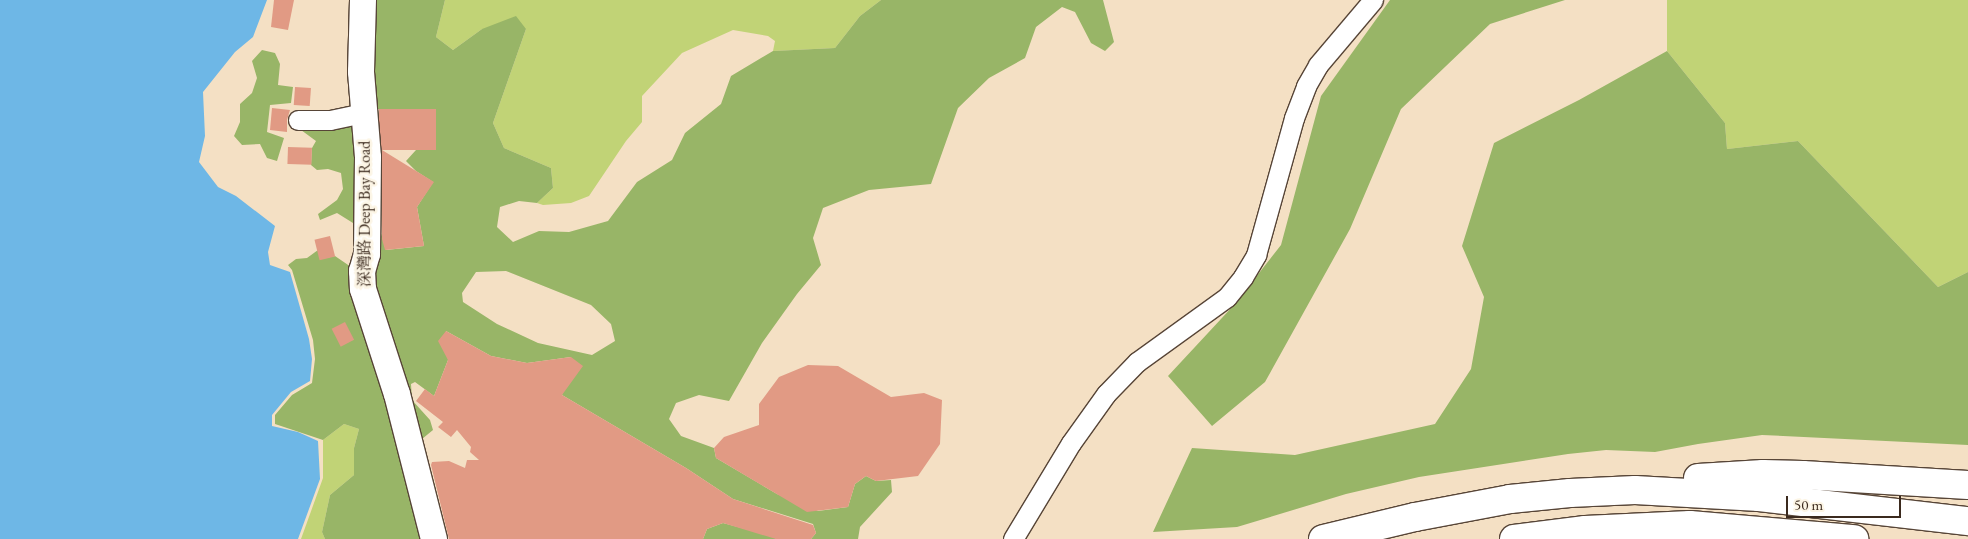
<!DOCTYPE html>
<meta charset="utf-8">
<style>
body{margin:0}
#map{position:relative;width:1968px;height:539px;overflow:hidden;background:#f4e0c4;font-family:"EB Garamond","Noto Serif SC",serif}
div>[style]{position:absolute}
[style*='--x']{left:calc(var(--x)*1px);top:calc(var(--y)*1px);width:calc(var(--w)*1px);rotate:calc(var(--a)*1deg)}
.green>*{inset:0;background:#c1d376}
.forest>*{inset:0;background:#98b567}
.water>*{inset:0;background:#6eb7e6}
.building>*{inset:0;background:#e19a84;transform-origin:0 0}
.roads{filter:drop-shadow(1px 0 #574537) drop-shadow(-1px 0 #574537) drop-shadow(0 1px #574537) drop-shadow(0 -1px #574537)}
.street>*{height:19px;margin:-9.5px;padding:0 9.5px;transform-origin:9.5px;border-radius:9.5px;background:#fff}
.secondary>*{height:26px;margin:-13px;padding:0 13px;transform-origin:13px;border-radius:13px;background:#fff}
.highway>*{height:28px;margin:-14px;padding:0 14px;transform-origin:14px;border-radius:14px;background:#fff}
span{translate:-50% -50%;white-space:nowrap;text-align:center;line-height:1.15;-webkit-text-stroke:5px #fcf5e5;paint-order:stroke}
.street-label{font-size:16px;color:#3b2a1e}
.scale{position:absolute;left:1786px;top:496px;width:115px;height:22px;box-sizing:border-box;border:2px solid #3b2a1e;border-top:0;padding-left:6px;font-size:15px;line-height:18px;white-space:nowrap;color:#3b2a1e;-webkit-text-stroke:4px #fcf5e5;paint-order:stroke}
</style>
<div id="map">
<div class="green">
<div style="clip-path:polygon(445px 0,881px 0,860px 16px,835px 48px,773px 51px,775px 41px,768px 36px,733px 30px,682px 53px,642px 96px,642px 122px,626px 141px,589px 196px,571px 203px,543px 205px,537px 203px,553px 188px,551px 168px,504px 148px,493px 123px,526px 29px,482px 29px,453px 50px,436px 37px)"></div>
<div style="clip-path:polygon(1667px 0,1968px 0,1968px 272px,1938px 287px,1798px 141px,1727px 149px,1725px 123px,1667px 51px)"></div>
<div style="clip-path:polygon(344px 424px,359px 429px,354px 448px,354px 475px,330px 495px,322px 532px,325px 539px,301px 539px,323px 478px,323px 440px)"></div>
</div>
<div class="forest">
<div style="clip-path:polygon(evenodd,369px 0,445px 0,436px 37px,453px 50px,482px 29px,516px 16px,526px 29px,493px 123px,504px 148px,551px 168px,553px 188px,537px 203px,519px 201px,500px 207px,497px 227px,513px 242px,539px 231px,569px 232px,608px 221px,637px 182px,672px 160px,685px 133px,721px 104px,731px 76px,773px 51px,835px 48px,860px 16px,881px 0,1103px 0,1114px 42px,1105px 51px,1091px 43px,1075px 12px,1062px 7px,1036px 27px,1025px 58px,989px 78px,958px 108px,931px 184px,869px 190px,823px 208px,813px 238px,821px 265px,797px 294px,762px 343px,729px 401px,699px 395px,676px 403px,669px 419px,681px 436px,714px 448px,716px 458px,777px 494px,818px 511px,848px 507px,855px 484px,866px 476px,876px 481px,891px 480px,892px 492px,860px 527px,858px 539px,811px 539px,816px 533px,813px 524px,733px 499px,686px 468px,562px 395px,571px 357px,527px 363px,491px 356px,446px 331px,448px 360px,434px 396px,415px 382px,411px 384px,412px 400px,430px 420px,433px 430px,422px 439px,370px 290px,380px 230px,386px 250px,424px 246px,417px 207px,433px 182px,416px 171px,406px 161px,416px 150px,436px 150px,436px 109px,378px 109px,370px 86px,369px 0,506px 271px,591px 305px,611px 324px,615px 341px,592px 355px,538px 343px,497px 324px,463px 302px,462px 293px,476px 272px,506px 271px)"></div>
<div style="clip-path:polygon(1390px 0,1565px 0,1490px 24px,1401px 109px,1350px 229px,1265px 382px,1212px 426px,1168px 376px,1234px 305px,1281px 245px,1321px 96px)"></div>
<div style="clip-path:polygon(262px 50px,275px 53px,280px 64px,278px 85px,293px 87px,291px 103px,270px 105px,267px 132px,284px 138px,277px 161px,267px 158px,260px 144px,242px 145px,234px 136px,240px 122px,240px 104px,252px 93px,257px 78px,252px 61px)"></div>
<div style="clip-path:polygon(1667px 51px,1725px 123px,1727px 149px,1798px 141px,1938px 287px,1968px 272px,1968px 445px,1762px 435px,1698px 444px,1655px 452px,1606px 450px,1568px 454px,1419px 477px,1346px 494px,1237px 527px,1153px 532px,1192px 448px,1295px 455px,1435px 424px,1471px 369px,1484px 297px,1462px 246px,1494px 143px,1579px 100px)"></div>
<div style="clip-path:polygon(305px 125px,318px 127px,359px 127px,362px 224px,353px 223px,337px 213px,320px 220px,318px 214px,337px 200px,343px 189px,341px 173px,328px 169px,317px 170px,311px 165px,312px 148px,316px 141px,301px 130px)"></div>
<div style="clip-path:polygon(318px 250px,321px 259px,335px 256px,354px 269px,425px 539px,325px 539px,322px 532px,330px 495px,354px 475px,354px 448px,359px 429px,344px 424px,323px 440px,275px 424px,275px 415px,292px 395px,312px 383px,315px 359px,313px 340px,292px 270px,288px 265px,296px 259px,307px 258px)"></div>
<div style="clip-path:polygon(723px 523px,775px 537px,776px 539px,703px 539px,707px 529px)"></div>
</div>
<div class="water">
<div style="clip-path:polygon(0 0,267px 0,253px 37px,235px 52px,203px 92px,205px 136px,199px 162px,218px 187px,236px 196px,275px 226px,268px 252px,270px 265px,290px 272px,309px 339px,312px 359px,310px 381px,291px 392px,272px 415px,272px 426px,298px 432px,318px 441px,320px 479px,298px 539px,0 539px)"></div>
</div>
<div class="building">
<div style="clip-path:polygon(274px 0,294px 0,288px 30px,271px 27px)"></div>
<div style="left:295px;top:87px;width:16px;height:18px;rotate:4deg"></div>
<div style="clip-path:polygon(272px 108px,290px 110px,287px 120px,287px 132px,270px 130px)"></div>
<div style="left:379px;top:109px;width:57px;height:41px"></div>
<div style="left:288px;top:147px;width:24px;height:17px;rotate:2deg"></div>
<div style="clip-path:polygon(382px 150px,434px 182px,417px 207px,424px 246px,385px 250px,382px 239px)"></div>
<div style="left:330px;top:236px;width:21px;height:16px;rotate:76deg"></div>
<div style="left:345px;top:322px;width:20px;height:15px;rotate:63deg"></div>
<div style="clip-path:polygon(446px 331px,491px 356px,527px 363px,571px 357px,583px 366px,562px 395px,686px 468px,733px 499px,813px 525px,816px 533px,811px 539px,776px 539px,723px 523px,707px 529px,703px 539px,449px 539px,431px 465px,432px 462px,449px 461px,465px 468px,467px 460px,479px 460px,470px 452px,471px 447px,457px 430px,451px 437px,438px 427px,443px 422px,416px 401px,425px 389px,434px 396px,448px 360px,438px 341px)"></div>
<div style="clip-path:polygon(808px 365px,838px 366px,891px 397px,924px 393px,942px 400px,940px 444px,918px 476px,876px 481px,866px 476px,855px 484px,848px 507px,807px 512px,716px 458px,714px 448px,724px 437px,759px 425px,759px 404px,779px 377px)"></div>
</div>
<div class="roads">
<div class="street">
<div style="--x:298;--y:120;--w:32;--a:0"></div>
<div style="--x:330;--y:120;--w:35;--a:-12"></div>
<div style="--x:1013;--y:539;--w:112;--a:-58.9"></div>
<div style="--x:1071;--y:443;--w:60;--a:-54.5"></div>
<div style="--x:1106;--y:394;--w:45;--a:-45.9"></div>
<div style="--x:1137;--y:362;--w:111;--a:-35.8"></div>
<div style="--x:1227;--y:297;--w:26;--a:-51"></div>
<div style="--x:1243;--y:277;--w:26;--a:-59"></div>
<div style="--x:1256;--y:255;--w:142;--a:-74.5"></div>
<div style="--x:1294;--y:118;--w:34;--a:-69"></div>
<div style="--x:1306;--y:86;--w:24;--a:-60"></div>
<div style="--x:1318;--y:65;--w:85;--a:-49.8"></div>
</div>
<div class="secondary">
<div style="--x:363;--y:0;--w:72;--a:91.6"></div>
<div style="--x:361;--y:72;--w:85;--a:85.3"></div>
<div style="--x:368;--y:157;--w:97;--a:90.6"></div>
<div style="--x:367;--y:254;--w:18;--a:106"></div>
<div style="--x:362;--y:271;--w:18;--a:87"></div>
<div style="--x:363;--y:289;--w:110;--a:72.1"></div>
<div style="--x:397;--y:394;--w:150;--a:75.7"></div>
</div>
<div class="highway">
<div style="--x:1698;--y:478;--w:65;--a:-3.5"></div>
<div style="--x:1763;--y:474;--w:40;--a:1.4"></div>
<div style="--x:1803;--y:475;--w:165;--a:3.5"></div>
<div style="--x:1323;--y:539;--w:95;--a:-13.4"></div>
<div style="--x:1415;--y:517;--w:97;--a:-10.7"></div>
<div style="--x:1510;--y:499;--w:60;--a:-5.7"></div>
<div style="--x:1570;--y:493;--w:65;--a:-2.6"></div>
<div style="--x:1635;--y:490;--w:124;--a:3.2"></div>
<div style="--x:1759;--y:497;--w:210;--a:6.6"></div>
<div style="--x:1514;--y:539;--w:72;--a:-7.2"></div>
<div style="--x:1585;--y:530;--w:105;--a:-2.7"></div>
<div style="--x:1690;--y:525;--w:165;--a:4.9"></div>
</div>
</div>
<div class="street-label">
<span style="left:365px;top:214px;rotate:-90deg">深灣路 Deep Bay Road</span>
</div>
<div class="scale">50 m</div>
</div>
